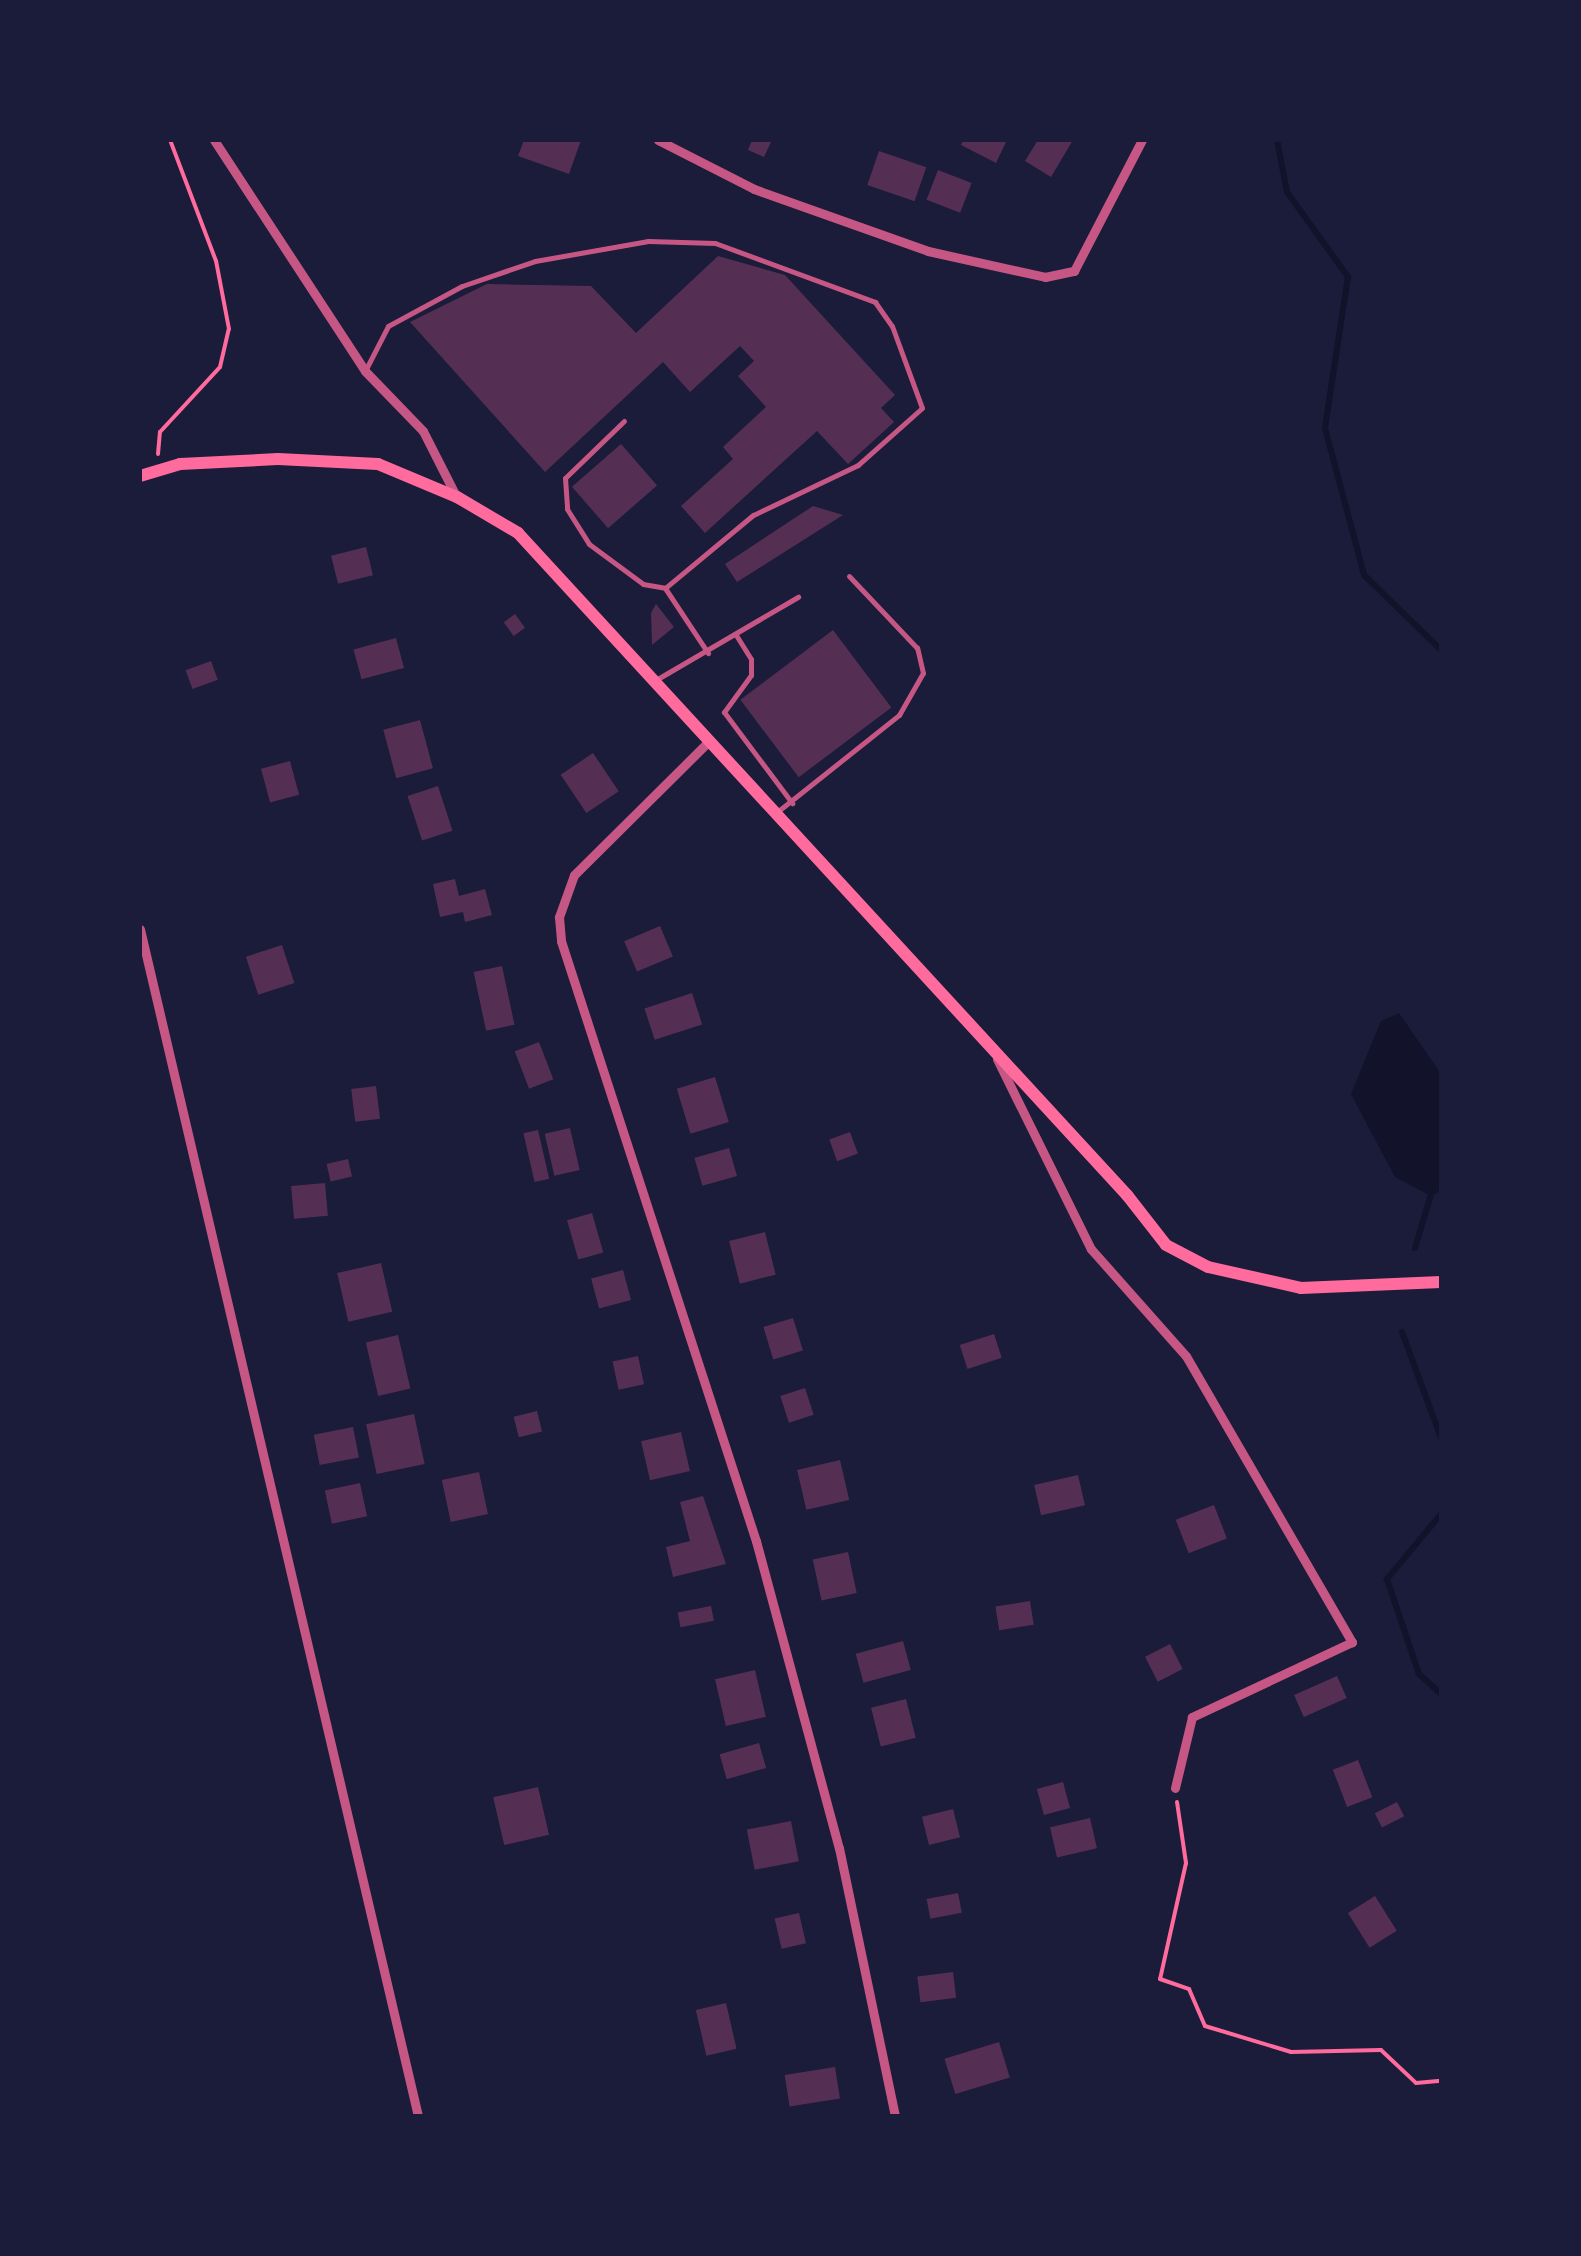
<!DOCTYPE html>
<style>
body{margin:0}
#map{position:relative;width:1581px;height:2256px;overflow:hidden;background:#1b1b3a;font-family:"DejaVu Sans",sans-serif}
div>[style]{position:absolute}
[style*='--x']{left:calc(var(--x)*1px);top:calc(var(--y)*1px);width:calc(var(--w)*1px);rotate:calc(var(--a)*1deg)}
.water>*{inset:0;background:#12122b}
.stream>*{height:6px;margin:-3px;padding:0 3px;transform-origin:3px;border-radius:3px;background:#12122b}
.building>*{inset:0;background:#542f53;transform-origin:0 0}
.path>*{height:4px;margin:-2px;padding:0 2px;transform-origin:2px;border-radius:2px;background:#ff6b9d}
.service>*{height:5px;margin:-2.5px;padding:0 2.5px;transform-origin:2.5px;border-radius:2.5px;background:#c65784}
.minor>*{height:9px;margin:-4.5px;padding:0 4.5px;transform-origin:4.5px;border-radius:4.5px;background:#c65784}
.secondary>*{height:12px;margin:-6px;padding:0 6px;transform-origin:6px;border-radius:6px;background:#ff6b9d}
span{translate:-50% -50%;white-space:nowrap;text-align:center;line-height:1.15;-webkit-text-stroke:8px #1b1b3a;paint-order:stroke}
.frame{position:absolute;inset:0;border:142px solid #1b1b3a;pointer-events:none}
</style>
<div id="map">
<div class="water">
<div style="clip-path:polygon(1399px 1013px,1441px 1074px,1441px 1191px,1431px 1196px,1395px 1177px,1351px 1094px,1381px 1021px)"></div>
</div>
<div class="stream">
<div style="--x:1277;--y:140;--w:53;--a:79.1"></div>
<div style="--x:1287;--y:192;--w:105;--a:54.3"></div>
<div style="--x:1348;--y:277;--w:153;--a:98.7"></div>
<div style="--x:1325;--y:428;--w:152;--a:75.1"></div>
<div style="--x:1364;--y:575;--w:107;--a:44.2"></div>
<div style="--x:1415;--y:1248;--w:59;--a:-73.4"></div>
<div style="--x:1402;--y:1332;--w:113;--a:69.8"></div>
<div style="--x:1441;--y:1514;--w:85;--a:129.7"></div>
<div style="--x:1387;--y:1579;--w:100;--a:71.4"></div>
<div style="--x:1419;--y:1674;--w:30;--a:42"></div>
</div>
<div class="building">
<div style="clip-path:polygon(524px 140px,581px 140px,569px 174px,518px 156px)"></div>
<div style="clip-path:polygon(752px 140px,772px 140px,764px 157px,748px 150px)"></div>
<div style="clip-path:polygon(963px 140px,1007px 140px,996px 163px,961px 145px)"></div>
<div style="clip-path:polygon(1038px 140px,1073px 140px,1051px 177px,1025px 161px)"></div>
<div style="left:879px;top:151px;width:50px;height:36px;rotate:19deg"></div>
<div style="left:938px;top:170px;width:36px;height:32px;rotate:21deg"></div>
<div style="clip-path:polygon(718px 256px,785px 275px,895px 395px,881px 408px,894px 422px,848px 464px,817px 431px,705px 533px,681px 506px,733px 459px,723px 447px,766px 407px,738px 376px,754px 361px,740px 346px,690px 392px,663px 362px,545px 472px,410px 322px,487px 284px,591px 286px,636px 333px)"></div>
<div style="left:621px;top:444px;width:55px;height:65px;rotate:49deg"></div>
<div style="clip-path:polygon(813px 506px,843px 515px,737px 582px,725px 564px)"></div>
<div style="left:366px;top:547px;width:29px;height:36px;rotate:76deg"></div>
<div style="clip-path:polygon(656px 604px,674px 627px,652px 645px,651px 613px)"></div>
<div style="left:515px;top:614px;width:17px;height:14px;rotate:54deg"></div>
<div style="left:833px;top:630px;width:97px;height:116px;rotate:53deg"></div>
<div style="left:396px;top:638px;width:31px;height:44px;rotate:75deg"></div>
<div style="left:211px;top:661px;width:20px;height:27px;rotate:70deg"></div>
<div style="left:420px;top:720px;width:50px;height:38px;rotate:75deg"></div>
<div style="left:593px;top:753px;width:46px;height:39px;rotate:56deg"></div>
<div style="left:290px;top:761px;width:35px;height:30px;rotate:75deg"></div>
<div style="left:438px;top:786px;width:47px;height:32px;rotate:72deg"></div>
<div style="clip-path:polygon(455px 879px,459px 896px,485px 889px,492px 915px,465px 922px,463px 912px,440px 917px,433px 884px)"></div>
<div style="left:660px;top:926px;width:33px;height:39px;rotate:67deg"></div>
<div style="left:282px;top:945px;width:40px;height:38px;rotate:72deg"></div>
<div style="left:502px;top:966px;width:60px;height:29px;rotate:78deg"></div>
<div style="left:692px;top:993px;width:33px;height:50px;rotate:72deg"></div>
<div style="left:539px;top:1042px;width:40px;height:26px;rotate:69deg"></div>
<div style="left:715px;top:1077px;width:47px;height:40px;rotate:73deg"></div>
<div style="left:376px;top:1086px;width:33px;height:25px;rotate:83deg"></div>
<div style="left:570px;top:1128px;width:43px;height:26px;rotate:77deg"></div>
<div style="left:538px;top:1130px;width:50px;height:15px;rotate:77deg"></div>
<div style="left:850px;top:1132px;width:23px;height:22px;rotate:70deg"></div>
<div style="left:729px;top:1148px;width:29px;height:36px;rotate:74deg"></div>
<div style="left:348px;top:1159px;width:18px;height:22px;rotate:77deg"></div>
<div style="left:325px;top:1183px;width:33px;height:34px;rotate:85deg"></div>
<div style="left:592px;top:1213px;width:41px;height:26px;rotate:74deg"></div>
<div style="left:765px;top:1232px;width:44px;height:37px;rotate:76deg"></div>
<div style="left:381px;top:1263px;width:50px;height:45px;rotate:77deg"></div>
<div style="left:623px;top:1270px;width:31px;height:33px;rotate:75deg"></div>
<div style="left:793px;top:1318px;width:34px;height:31px;rotate:73deg"></div>
<div style="left:994px;top:1334px;width:25px;height:36px;rotate:72deg"></div>
<div style="left:398px;top:1335px;width:55px;height:33px;rotate:77deg"></div>
<div style="left:638px;top:1356px;width:29px;height:26px;rotate:78deg"></div>
<div style="left:805px;top:1388px;width:28px;height:26px;rotate:72deg"></div>
<div style="left:537px;top:1411px;width:21px;height:24px;rotate:76deg"></div>
<div style="left:414px;top:1414px;width:51px;height:49px;rotate:78deg"></div>
<div style="left:353px;top:1427px;width:31px;height:40px;rotate:79deg"></div>
<div style="left:681px;top:1432px;width:40px;height:41px;rotate:77deg"></div>
<div style="left:840px;top:1460px;width:41px;height:44px;rotate:77deg"></div>
<div style="left:479px;top:1472px;width:43px;height:38px;rotate:78deg"></div>
<div style="left:1078px;top:1475px;width:31px;height:45px;rotate:77deg"></div>
<div style="left:360px;top:1483px;width:34px;height:36px;rotate:78deg"></div>
<div style="clip-path:polygon(703px 1496px,726px 1564px,673px 1577px,666px 1547px,690px 1541px,680px 1502px)"></div>
<div style="left:1214px;top:1505px;width:36px;height:41px;rotate:69deg"></div>
<div style="left:848px;top:1552px;width:42px;height:36px;rotate:78deg"></div>
<div style="left:1030px;top:1601px;width:24px;height:35px;rotate:81deg"></div>
<div style="left:711px;top:1606px;width:15px;height:34px;rotate:79deg"></div>
<div style="left:903px;top:1641px;width:30px;height:49px;rotate:75deg"></div>
<div style="left:1170px;top:1644px;width:28px;height:28px;rotate:63deg"></div>
<div style="left:755px;top:1670px;width:48px;height:41px;rotate:77deg"></div>
<div style="left:1337px;top:1676px;width:24px;height:47px;rotate:66deg"></div>
<div style="left:906px;top:1699px;width:40px;height:36px;rotate:76deg"></div>
<div style="left:759px;top:1743px;width:26px;height:41px;rotate:74deg"></div>
<div style="left:1358px;top:1760px;width:40px;height:27px;rotate:69deg"></div>
<div style="left:1063px;top:1782px;width:27px;height:27px;rotate:75deg"></div>
<div style="left:538px;top:1787px;width:49px;height:46px;rotate:77deg"></div>
<div style="left:1397px;top:1802px;width:16px;height:25px;rotate:63deg"></div>
<div style="left:953px;top:1809px;width:29px;height:32px;rotate:76deg"></div>
<div style="left:1090px;top:1818px;width:31px;height:41px;rotate:77deg"></div>
<div style="left:791px;top:1821px;width:41px;height:45px;rotate:79deg"></div>
<div style="left:958px;top:1893px;width:20px;height:32px;rotate:79deg"></div>
<div style="left:1375px;top:1896px;width:41px;height:32px;rotate:58deg"></div>
<div style="left:799px;top:1913px;width:31px;height:25px;rotate:77deg"></div>
<div style="left:953px;top:1972px;width:26px;height:36px;rotate:83deg"></div>
<div style="left:726px;top:2003px;width:47px;height:31px;rotate:77deg"></div>
<div style="left:999px;top:2042px;width:37px;height:57px;rotate:73deg"></div>
<div style="left:835px;top:2067px;width:32px;height:51px;rotate:81deg"></div>
</div>
<div class="path">
<div style="--x:158;--y:454;--w:22;--a:-85"></div>
<div style="--x:160;--y:432;--w:88;--a:-47.3"></div>
<div style="--x:220;--y:367;--w:39;--a:-77"></div>
<div style="--x:229;--y:329;--w:69;--a:-100.8"></div>
<div style="--x:216;--y:261;--w:129;--a:-110.8"></div>
<div style="--x:1177;--y:1802;--w:62;--a:81.6"></div>
<div style="--x:1186;--y:1863;--w:119;--a:102.6"></div>
<div style="--x:1160;--y:1979;--w:31;--a:19"></div>
<div style="--x:1189;--y:1989;--w:40;--a:66.6"></div>
<div style="--x:1205;--y:2026;--w:90;--a:16.8"></div>
<div style="--x:1291;--y:2052;--w:90;--a:-1.3"></div>
<div style="--x:1381;--y:2050;--w:48;--a:43.3"></div>
<div style="--x:1416;--y:2083;--w:25;--a:-5"></div>
</div>
<div class="service">
<div style="--x:366;--y:369;--w:48;--a:-62.9"></div>
<div style="--x:388;--y:326;--w:84;--a:-28.4"></div>
<div style="--x:462;--y:286;--w:77;--a:-18.9"></div>
<div style="--x:535;--y:261;--w:115;--a:-10"></div>
<div style="--x:648;--y:241;--w:67;--a:1.7"></div>
<div style="--x:715;--y:243;--w:171;--a:20.2"></div>
<div style="--x:875;--y:302;--w:29;--a:55"></div>
<div style="--x:892;--y:326;--w:87;--a:69.9"></div>
<div style="--x:922;--y:408;--w:86;--a:138.3"></div>
<div style="--x:858;--y:465;--w:116;--a:154.5"></div>
<div style="--x:753;--y:515;--w:114;--a:140.3"></div>
<div style="--x:624;--y:421;--w:82;--a:136"></div>
<div style="--x:565;--y:478;--w:31;--a:86"></div>
<div style="--x:567;--y:509;--w:41;--a:57.8"></div>
<div style="--x:589;--y:544;--w:67;--a:36.5"></div>
<div style="--x:643;--y:584;--w:22;--a:10"></div>
<div style="--x:665;--y:588;--w:78;--a:56.5"></div>
<div style="--x:736;--y:635;--w:28;--a:58"></div>
<div style="--x:751;--y:659;--w:16;--a:90"></div>
<div style="--x:751;--y:675;--w:46;--a:126.1"></div>
<div style="--x:724;--y:712;--w:114;--a:53.2"></div>
<div style="--x:654;--y:681;--w:167;--a:-30.3"></div>
<div style="--x:777;--y:812;--w:156;--a:-38.5"></div>
<div style="--x:899;--y:715;--w:48;--a:-60.3"></div>
<div style="--x:923;--y:673;--w:26;--a:-103"></div>
<div style="--x:917;--y:648;--w:99;--a:-133.4"></div>
</div>
<div class="minor">
<div style="--x:214;--y:140;--w:276;--a:56.8"></div>
<div style="--x:365;--y:371;--w:83;--a:46"></div>
<div style="--x:423;--y:431;--w:73;--a:63.1"></div>
<div style="--x:658;--y:140;--w:108;--a:27"></div>
<div style="--x:754;--y:189;--w:185;--a:19.6"></div>
<div style="--x:928;--y:251;--w:120;--a:12.5"></div>
<div style="--x:1045;--y:277;--w:30;--a:-12"></div>
<div style="--x:1074;--y:271;--w:148;--a:-62.6"></div>
<div style="--x:706;--y:744;--w:186;--a:135.2"></div>
<div style="--x:574;--y:875;--w:45;--a:109.7"></div>
<div style="--x:559;--y:917;--w:24;--a:85"></div>
<div style="--x:561;--y:941;--w:631;--a:72"></div>
<div style="--x:756;--y:1541;--w:318;--a:74.9"></div>
<div style="--x:839;--y:1848;--w:274;--a:78.2"></div>
<div style="--x:140;--y:929;--w:1219;--a:76.82"></div>
<div style="--x:997;--y:1059;--w:212;--a:63.7"></div>
<div style="--x:1091;--y:1249;--w:143;--a:48.4"></div>
<div style="--x:1186;--y:1356;--w:331;--a:59.9"></div>
<div style="--x:1352;--y:1642;--w:177;--a:154.9"></div>
<div style="--x:1192;--y:1717;--w:73;--a:103.5"></div>
</div>
<div class="secondary">
<div style="--x:140;--y:476;--w:42;--a:-16.7"></div>
<div style="--x:180;--y:464;--w:98;--a:-2.9"></div>
<div style="--x:278;--y:459;--w:100;--a:2.9"></div>
<div style="--x:378;--y:464;--w:86;--a:22.7"></div>
<div style="--x:457;--y:497;--w:71;--a:30.5"></div>
<div style="--x:518;--y:533;--w:900;--a:47.39"></div>
<div style="--x:1127;--y:1195;--w:63;--a:52"></div>
<div style="--x:1166;--y:1245;--w:47;--a:27.6"></div>
<div style="--x:1208;--y:1267;--w:95;--a:12.7"></div>
<div style="--x:1301;--y:1288;--w:140;--a:-2.5"></div>
</div>
<div class="frame"></div>
</div>
